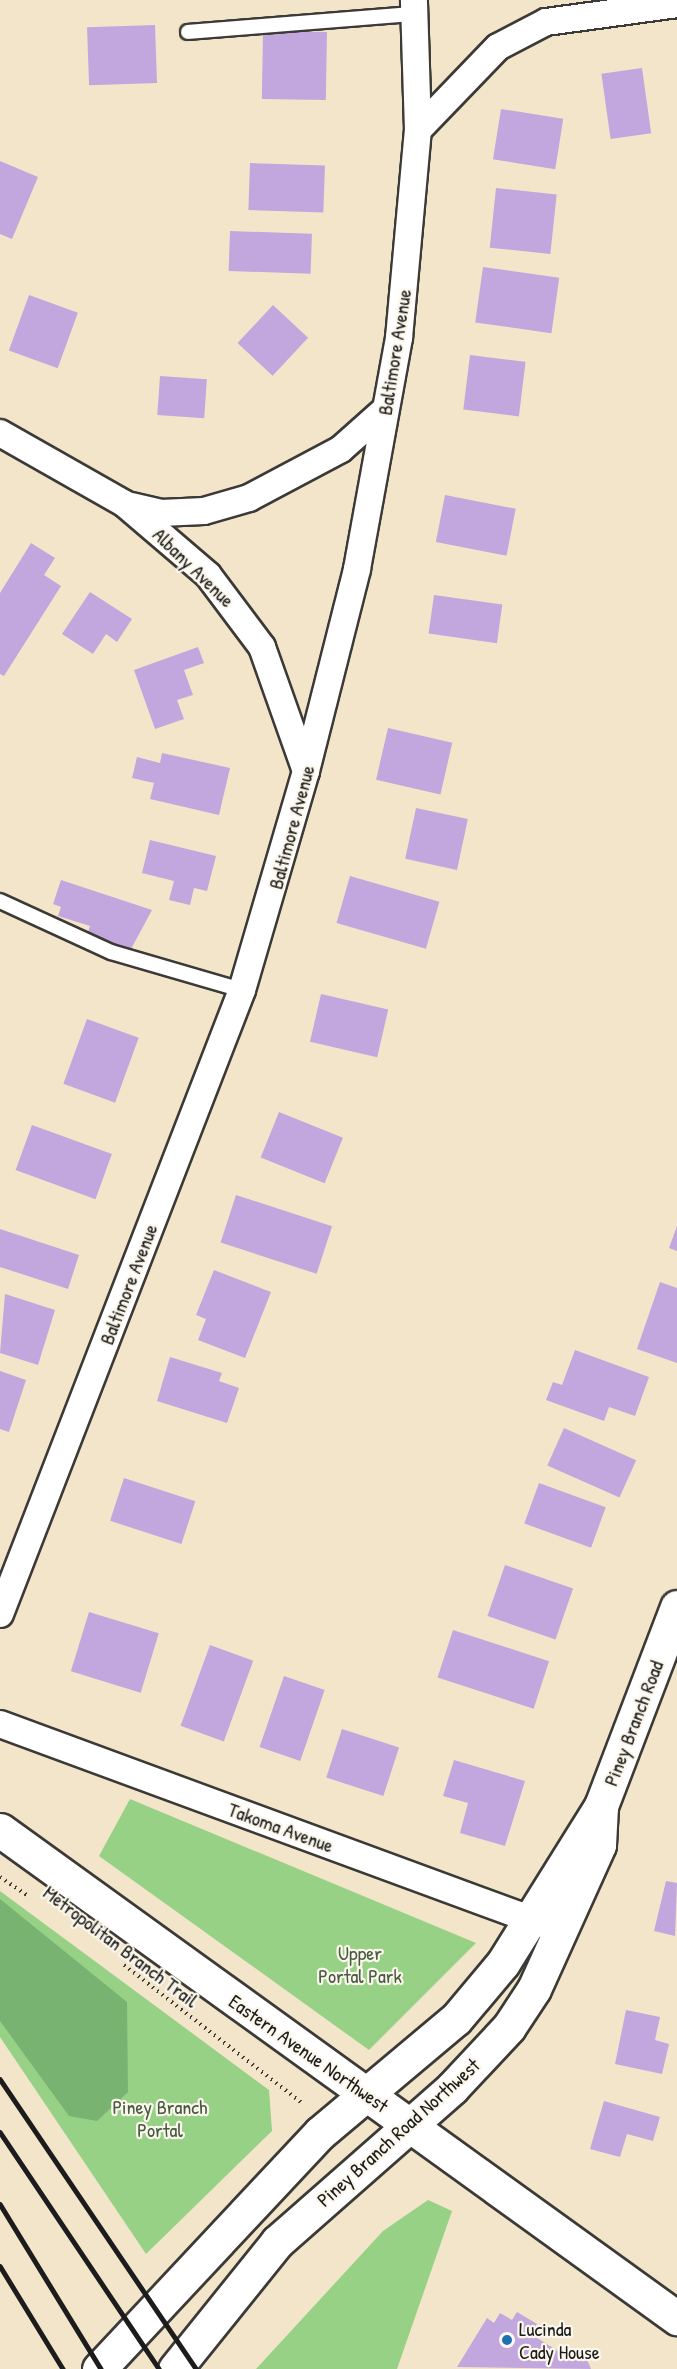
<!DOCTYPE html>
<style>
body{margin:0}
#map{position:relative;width:677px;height:2369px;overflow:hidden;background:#f3e5ca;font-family:"Patrick Hand",sans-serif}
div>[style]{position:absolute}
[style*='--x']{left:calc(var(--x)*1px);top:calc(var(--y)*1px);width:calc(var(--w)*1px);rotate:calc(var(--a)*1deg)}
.green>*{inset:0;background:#97d185}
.forest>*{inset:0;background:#79b372}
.building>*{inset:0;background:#c1a7dd;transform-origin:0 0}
.path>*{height:4px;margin-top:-2px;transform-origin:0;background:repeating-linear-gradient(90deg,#3c3a36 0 1.5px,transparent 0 6px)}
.roads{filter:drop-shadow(2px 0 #3c3a36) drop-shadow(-2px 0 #3c3a36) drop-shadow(0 2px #3c3a36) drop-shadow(0 -2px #3c3a36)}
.service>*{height:14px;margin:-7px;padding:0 7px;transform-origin:7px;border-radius:7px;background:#fff}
.minor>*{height:26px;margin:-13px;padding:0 13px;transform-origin:13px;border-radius:13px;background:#fff}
.tertiary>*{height:33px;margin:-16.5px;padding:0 16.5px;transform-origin:16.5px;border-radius:16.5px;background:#fff}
.secondary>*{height:33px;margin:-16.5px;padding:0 16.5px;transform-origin:16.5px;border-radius:16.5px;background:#fff}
.rail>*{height:4.5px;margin:-2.25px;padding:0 2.25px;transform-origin:2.25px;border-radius:2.25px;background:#1c1c1c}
.dots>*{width:16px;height:16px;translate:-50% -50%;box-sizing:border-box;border:3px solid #fbf7ec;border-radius:50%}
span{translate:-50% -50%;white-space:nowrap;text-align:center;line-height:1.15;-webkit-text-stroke:4.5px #fbf7ec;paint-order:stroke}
.street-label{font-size:20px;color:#1c1c1c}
.park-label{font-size:20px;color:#475b41}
.poi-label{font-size:20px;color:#1c1c1c}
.left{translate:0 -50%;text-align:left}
</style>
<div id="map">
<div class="green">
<div style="clip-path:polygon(130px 1799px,476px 1943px,369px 2050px,99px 1856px)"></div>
<div style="clip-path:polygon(0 1891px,269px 2090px,272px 2131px,146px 2254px,0 2037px)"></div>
<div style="clip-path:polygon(428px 2200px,452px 2211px,397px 2369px,256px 2369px,383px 2231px)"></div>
</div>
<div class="forest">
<div style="clip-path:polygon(0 1899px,127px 2002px,128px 2092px,97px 2121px,69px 2116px,0 2021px)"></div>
</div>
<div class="building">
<div style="left:155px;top:25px;width:58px;height:68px;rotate:88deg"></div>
<div style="left:263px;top:31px;width:64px;height:68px;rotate:1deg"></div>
<div style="left:642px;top:68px;width:66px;height:41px;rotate:82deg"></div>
<div style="left:501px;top:109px;width:63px;height:51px;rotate:9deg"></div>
<div style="clip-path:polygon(0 161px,38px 177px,12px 239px,0 234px)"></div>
<div style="left:250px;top:163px;width:75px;height:47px;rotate:2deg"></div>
<div style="left:496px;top:188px;width:61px;height:60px;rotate:6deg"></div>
<div style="left:230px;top:231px;width:82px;height:40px;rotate:2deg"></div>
<div style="left:483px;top:267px;width:77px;height:56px;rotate:8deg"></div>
<div style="left:29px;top:295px;width:52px;height:59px;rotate:20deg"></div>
<div style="left:273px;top:305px;width:48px;height:52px;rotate:43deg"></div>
<div style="left:470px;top:355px;width:56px;height:55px;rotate:7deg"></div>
<div style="left:160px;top:376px;width:47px;height:39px;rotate:4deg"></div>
<div style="left:445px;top:495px;width:72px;height:48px;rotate:11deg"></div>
<div style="clip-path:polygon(31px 543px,55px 558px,44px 575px,61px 586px,4px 676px,0 674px,0 593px)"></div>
<div style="clip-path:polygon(90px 592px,132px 619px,117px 642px,106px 634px,93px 654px,62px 634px)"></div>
<div style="left:434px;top:595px;width:69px;height:39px;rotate:8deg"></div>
<div style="clip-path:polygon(198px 647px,204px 663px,184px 670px,193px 695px,177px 700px,184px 719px,155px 729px,134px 670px)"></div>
<div style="left:388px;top:728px;width:66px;height:53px;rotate:13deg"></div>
<div style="clip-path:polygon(162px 753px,230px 768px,219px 815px,150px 799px,154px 783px,132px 778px,137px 757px,160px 763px)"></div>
<div style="left:416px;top:808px;width:53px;height:52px;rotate:12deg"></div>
<div style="clip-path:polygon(150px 840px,216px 856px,207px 891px,194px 888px,190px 905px,169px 900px,174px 881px,142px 873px)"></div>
<div style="left:350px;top:876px;width:93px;height:49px;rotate:16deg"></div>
<div style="clip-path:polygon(61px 880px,152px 910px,131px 949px,87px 935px,90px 926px,58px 916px,61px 907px,53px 904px)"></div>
<div style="left:321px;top:994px;width:69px;height:49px;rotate:13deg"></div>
<div style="left:87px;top:1019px;width:55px;height:69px;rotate:20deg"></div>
<div style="left:279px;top:1112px;width:69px;height:49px;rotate:22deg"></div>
<div style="left:32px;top:1125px;width:85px;height:48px;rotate:20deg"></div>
<div style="left:236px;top:1195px;width:101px;height:50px;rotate:18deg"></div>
<div style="clip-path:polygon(677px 1226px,677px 1251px,669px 1248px)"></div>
<div style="clip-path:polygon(0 1229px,79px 1255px,68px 1289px,0 1267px)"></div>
<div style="clip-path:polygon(214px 1270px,271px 1292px,245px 1358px,198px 1340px,206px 1319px,196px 1315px)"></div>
<div style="clip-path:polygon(660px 1282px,677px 1288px,677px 1363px,637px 1349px)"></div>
<div style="clip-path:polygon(5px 1294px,55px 1310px,38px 1365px,0 1353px)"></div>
<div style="clip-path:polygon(575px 1350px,649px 1377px,635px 1416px,609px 1407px,604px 1421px,546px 1400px,553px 1382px,562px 1385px)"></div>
<div style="clip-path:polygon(170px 1357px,222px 1373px,219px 1381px,239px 1388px,227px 1423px,157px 1401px)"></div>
<div style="clip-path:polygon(0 1371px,26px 1380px,9px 1432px,0 1429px)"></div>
<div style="left:564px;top:1428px;width:79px;height:41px;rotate:24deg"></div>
<div style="left:124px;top:1478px;width:75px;height:45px;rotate:18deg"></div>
<div style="left:539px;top:1483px;width:71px;height:43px;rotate:20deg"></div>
<div style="left:505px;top:1565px;width:72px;height:54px;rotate:19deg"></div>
<div style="left:89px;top:1612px;width:73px;height:62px;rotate:17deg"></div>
<div style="left:453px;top:1630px;width:101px;height:50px;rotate:18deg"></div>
<div style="left:210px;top:1645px;width:46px;height:86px;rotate:20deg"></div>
<div style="left:284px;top:1676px;width:43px;height:75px;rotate:19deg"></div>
<div style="left:342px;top:1729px;width:60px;height:51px;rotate:18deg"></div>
<div style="clip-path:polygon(454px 1760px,525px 1781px,505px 1846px,460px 1833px,468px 1803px,443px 1796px)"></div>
<div style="clip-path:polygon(666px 1881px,677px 1883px,675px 1936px,654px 1931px)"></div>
<div style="clip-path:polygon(626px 2010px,660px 2017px,655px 2040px,669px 2044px,662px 2074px,615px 2064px)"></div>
<div style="clip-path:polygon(604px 2101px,660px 2117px,653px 2141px,627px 2134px,620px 2157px,590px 2149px)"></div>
<div style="clip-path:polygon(517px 2312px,537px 2324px,531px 2334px,561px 2353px,583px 2349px,591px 2369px,457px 2367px,487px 2318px,494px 2323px,500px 2313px,512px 2320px)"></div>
</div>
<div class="path">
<div style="--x:0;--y:1877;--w:34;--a:34"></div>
<div style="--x:124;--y:1965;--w:227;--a:37.8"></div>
</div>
<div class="roads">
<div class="service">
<div style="--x:188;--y:32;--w:227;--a:-4.6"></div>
<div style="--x:0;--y:901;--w:122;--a:24.7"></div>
<div style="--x:111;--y:952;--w:136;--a:16.2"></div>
</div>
<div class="minor">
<div style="--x:418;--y:130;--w:115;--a:-46.1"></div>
<div style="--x:498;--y:47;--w:54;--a:-27.5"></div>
<div style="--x:546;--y:22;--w:132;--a:-7.8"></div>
<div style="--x:0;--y:433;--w:144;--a:29.6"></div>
<div style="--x:125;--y:504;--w:109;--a:40.5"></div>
<div style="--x:208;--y:575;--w:90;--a:53.1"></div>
<div style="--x:262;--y:647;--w:132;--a:70.5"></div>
<div style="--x:131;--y:506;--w:31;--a:13"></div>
<div style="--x:161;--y:513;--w:43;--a:-2.7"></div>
<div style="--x:204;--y:511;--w:47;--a:-16.1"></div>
<div style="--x:249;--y:498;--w:104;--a:-28"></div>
<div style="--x:341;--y:449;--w:59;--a:-41.6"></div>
<div style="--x:0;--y:1614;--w:669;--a:-68.8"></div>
<div style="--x:242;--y:990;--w:228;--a:-73.7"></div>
<div style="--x:306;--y:771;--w:208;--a:-75.8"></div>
<div style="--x:357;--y:569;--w:235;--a:-79.7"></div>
<div style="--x:399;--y:338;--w:209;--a:-84.8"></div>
<div style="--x:418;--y:130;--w:130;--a:-91.8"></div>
<div style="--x:0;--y:1724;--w:582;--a:20.21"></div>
</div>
<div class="tertiary">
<div style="--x:0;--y:1830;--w:835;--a:35.79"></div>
</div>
<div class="secondary">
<div style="--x:99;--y:2369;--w:323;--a:-46.9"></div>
<div style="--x:320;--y:2133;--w:177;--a:-40"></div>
<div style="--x:456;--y:2019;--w:73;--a:-50"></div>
<div style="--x:503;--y:1963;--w:185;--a:-58"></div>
<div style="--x:175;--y:2369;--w:163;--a:-51.2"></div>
<div style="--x:277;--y:2242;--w:233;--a:-41.3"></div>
<div style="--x:452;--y:2088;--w:83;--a:-46.9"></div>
<div style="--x:509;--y:2027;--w:45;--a:-56.7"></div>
<div style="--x:534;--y:1989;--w:158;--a:-65.7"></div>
<div style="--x:599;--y:1845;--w:39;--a:-87"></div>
<div style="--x:601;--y:1806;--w:213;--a:-69.1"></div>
</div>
</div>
<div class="rail">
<div style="--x:0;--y:2079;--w:350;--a:55.9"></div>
<div style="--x:0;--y:2132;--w:285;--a:56.1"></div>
<div style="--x:0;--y:2204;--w:193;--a:58.5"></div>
<div style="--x:0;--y:2266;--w:121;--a:58.5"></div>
</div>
<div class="dots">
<div style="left:507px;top:2340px;background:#1f6fb2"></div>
</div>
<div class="street-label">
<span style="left:394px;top:352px;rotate:-81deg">Baltimore Avenue</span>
<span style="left:194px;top:567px;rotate:44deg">Albany Avenue</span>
<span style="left:291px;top:827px;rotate:-75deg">Baltimore Avenue</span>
<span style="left:128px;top:1284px;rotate:-69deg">Baltimore Avenue</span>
<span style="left:633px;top:1723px;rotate:-69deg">Piney Branch Road</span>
<span style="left:281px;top:1827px;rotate:20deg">Takoma Avenue</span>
<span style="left:121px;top:1946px;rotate:37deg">Metropolitan Branch Trail</span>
<span style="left:309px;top:2053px;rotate:35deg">Eastern Avenue Northwest</span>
<span style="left:398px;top:2132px;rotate:-42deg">Piney Branch Road Northwest</span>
</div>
<div class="park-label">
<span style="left:360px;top:1964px">Upper<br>Portal Park</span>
<span style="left:160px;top:2118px">Piney Branch<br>Portal</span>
</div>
<div class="poi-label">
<span class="left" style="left:519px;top:2340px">Lucinda<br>Cady House</span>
</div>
</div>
